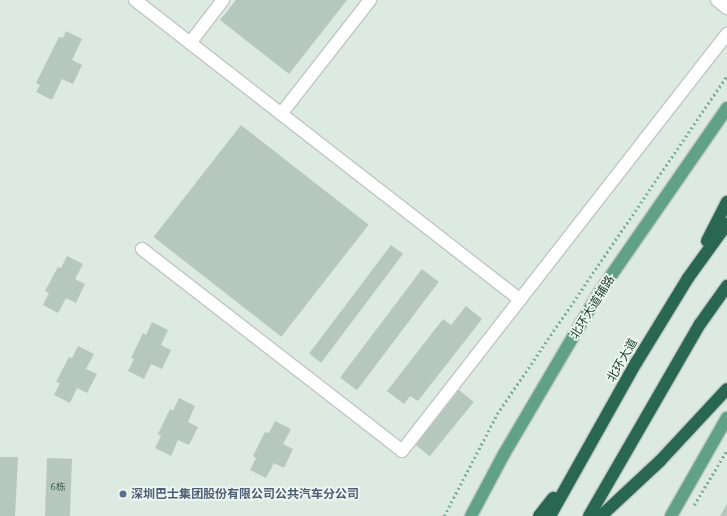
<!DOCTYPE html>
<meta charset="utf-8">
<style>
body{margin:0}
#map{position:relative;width:727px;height:516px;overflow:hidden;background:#ddeae2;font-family:Ubuntu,"Noto Sans SC",sans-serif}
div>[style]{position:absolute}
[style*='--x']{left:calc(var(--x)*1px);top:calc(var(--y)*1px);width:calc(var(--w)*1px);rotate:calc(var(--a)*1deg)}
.building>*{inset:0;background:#b6c7be;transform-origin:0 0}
.path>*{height:2.5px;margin-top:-1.25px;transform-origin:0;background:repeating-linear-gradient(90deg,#7caf98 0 2px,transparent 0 5px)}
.roads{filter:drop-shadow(1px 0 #c0c8c5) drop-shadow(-1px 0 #c0c8c5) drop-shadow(0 1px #c0c8c5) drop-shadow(0 -1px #c0c8c5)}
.minor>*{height:12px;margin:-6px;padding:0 6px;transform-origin:6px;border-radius:6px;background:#fff}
.major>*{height:12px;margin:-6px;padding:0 6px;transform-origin:6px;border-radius:6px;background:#60a188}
.highway>*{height:12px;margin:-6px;padding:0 6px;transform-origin:6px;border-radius:6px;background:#296752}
.dots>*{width:11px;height:11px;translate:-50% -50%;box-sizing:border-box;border:2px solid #edf7f1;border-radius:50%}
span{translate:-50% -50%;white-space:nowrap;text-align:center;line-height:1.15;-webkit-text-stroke:3.5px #edf7f1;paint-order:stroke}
.number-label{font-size:10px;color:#445d53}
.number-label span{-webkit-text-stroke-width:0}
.street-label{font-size:12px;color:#1e3a2f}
.service-label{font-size:12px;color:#4e5e75;font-weight:700}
.left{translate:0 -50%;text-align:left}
</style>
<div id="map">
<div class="building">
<div style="clip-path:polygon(236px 0,347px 0,289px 74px,220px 20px)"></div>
<div style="clip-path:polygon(66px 31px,82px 39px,72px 60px,82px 65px,73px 84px,62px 79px,52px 100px,36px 92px,40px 85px,36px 83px,59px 37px,63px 38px)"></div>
<div style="left:241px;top:125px;width:162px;height:142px;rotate:38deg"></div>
<div style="left:391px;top:245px;width:15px;height:136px;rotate:37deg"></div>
<div style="clip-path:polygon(67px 256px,83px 264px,75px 279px,85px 284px,76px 303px,66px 298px,58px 313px,43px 305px,49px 293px,45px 291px,58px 267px,61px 268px)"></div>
<div style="left:422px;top:269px;width:21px;height:136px;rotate:37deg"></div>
<div style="clip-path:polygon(466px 306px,482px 319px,418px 401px,410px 396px,404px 404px,387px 391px,443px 319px,451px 325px)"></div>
<div style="clip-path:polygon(152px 322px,168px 330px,161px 345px,171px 350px,162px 369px,151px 364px,144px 379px,128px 371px,134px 359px,131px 358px,143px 333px,146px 335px)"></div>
<div style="clip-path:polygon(78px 346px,94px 354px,86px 369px,97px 374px,87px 393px,77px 388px,70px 403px,54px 395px,60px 383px,56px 382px,69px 357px,72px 358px)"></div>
<div style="left:459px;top:390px;width:19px;height:70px;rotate:39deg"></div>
<div style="clip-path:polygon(179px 398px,195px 406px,188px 422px,198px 427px,189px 445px,178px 440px,171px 456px,155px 448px,161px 436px,158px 434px,170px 409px,173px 411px)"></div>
<div style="clip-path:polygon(275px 421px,291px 429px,283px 444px,293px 449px,284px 468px,274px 463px,266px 478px,250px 470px,256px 458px,253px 456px,265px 432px,269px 433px)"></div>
<div style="clip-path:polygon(0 457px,18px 457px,15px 516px,0 516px)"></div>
<div style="left:47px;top:458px;width:25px;height:58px;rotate:2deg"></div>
<div style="clip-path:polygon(727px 504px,727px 516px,720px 516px)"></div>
</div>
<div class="path">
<div style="--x:694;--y:505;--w:64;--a:-59"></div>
<div style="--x:444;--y:516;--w:115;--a:-62.5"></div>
<div style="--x:497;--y:414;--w:409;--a:-55.8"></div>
</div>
<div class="roads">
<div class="minor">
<div style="--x:135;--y:0;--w:488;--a:37.9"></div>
<div style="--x:717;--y:0;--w:13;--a:39"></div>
<div style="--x:190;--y:43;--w:54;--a:-52.5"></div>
<div style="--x:281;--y:114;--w:145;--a:-52"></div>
<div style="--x:142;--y:249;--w:329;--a:37.8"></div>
<div style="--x:402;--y:451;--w:529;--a:-52.07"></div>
</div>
<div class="major">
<div style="--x:471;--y:516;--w:70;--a:-62"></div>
<div style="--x:504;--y:454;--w:187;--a:-59.5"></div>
<div style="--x:599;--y:293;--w:225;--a:-55.3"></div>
<div style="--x:671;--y:516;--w:113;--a:-60.3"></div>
</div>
<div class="highway">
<div style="--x:707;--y:241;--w:44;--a:-62.9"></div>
<div style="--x:539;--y:516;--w:23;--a:-52"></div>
<div style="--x:550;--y:516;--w:176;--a:-60.7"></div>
<div style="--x:636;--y:363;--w:100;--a:-58.5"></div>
<div style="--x:688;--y:278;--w:67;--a:-54.2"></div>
<div style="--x:589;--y:516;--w:222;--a:-60"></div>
<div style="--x:700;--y:324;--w:47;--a:-54.6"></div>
<div style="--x:601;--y:516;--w:81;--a:-43"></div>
<div style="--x:660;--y:461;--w:98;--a:-47.1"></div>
</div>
</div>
<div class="dots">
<div style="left:123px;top:494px;background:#5c6f8a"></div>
</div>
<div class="number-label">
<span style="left:58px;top:487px">6栋</span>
</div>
<div class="street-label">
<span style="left:592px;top:307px;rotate:-58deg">北环大道辅路</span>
<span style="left:622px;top:360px;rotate:-60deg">北环大道</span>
</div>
<div class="service-label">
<span class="left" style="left:131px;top:494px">深圳巴士集团股份有限公司公共汽车分公司</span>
</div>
</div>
